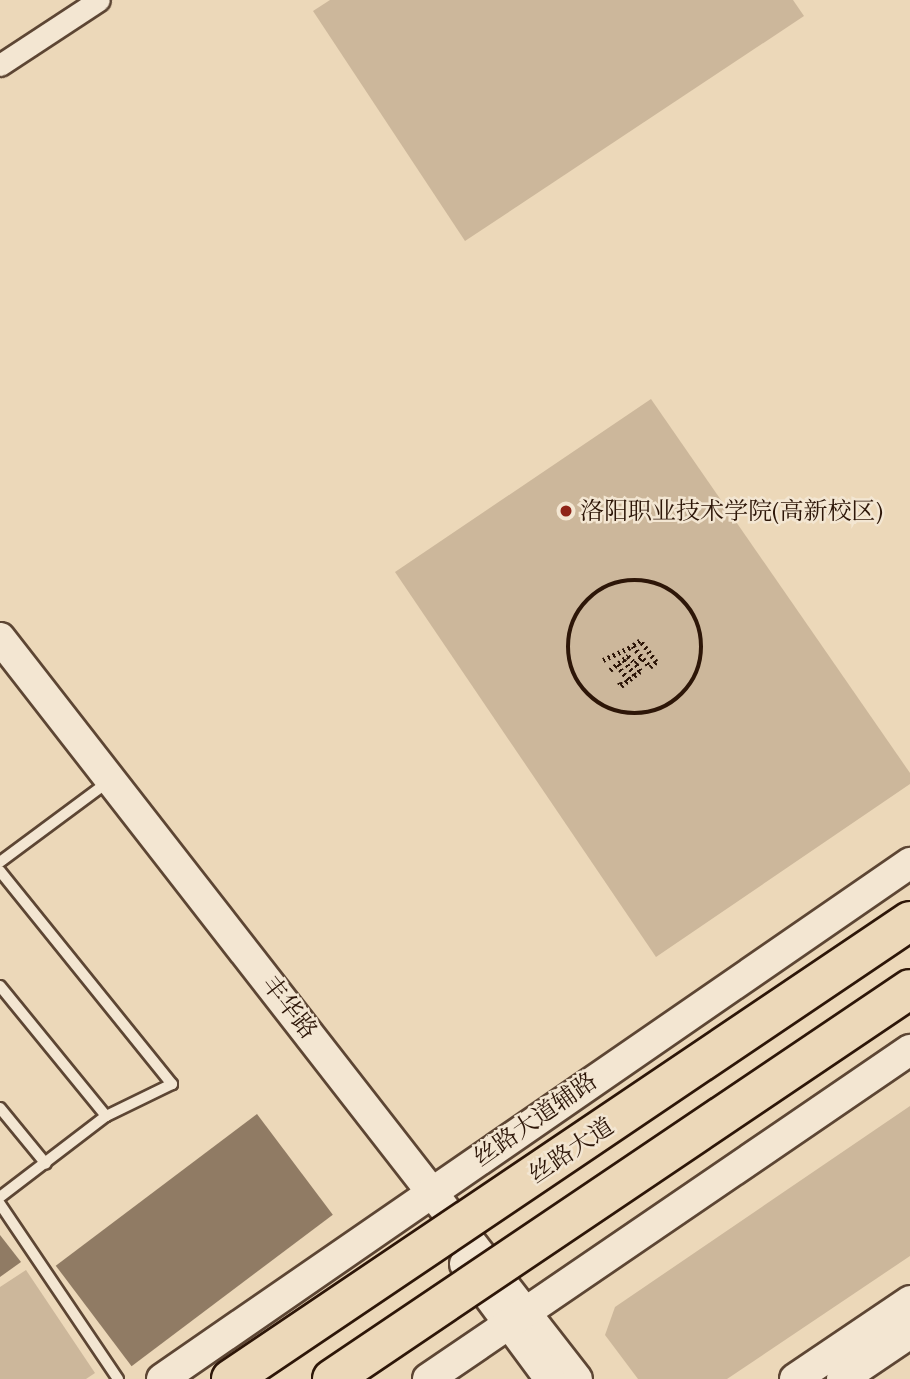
<!DOCTYPE html>
<meta charset="utf-8">
<style>
body{margin:0}
#map{position:relative;width:910px;height:1379px;overflow:hidden;background:#ecd8b9;font-family:"EB Garamond","Noto Serif SC",serif}
div>[style]{position:absolute}
[style*='--x']{left:calc(var(--x)*1px);top:calc(var(--y)*1px);width:calc(var(--w)*1px);rotate:calc(var(--a)*1deg)}
.green>*{inset:0;background:#ccb79b}
.building>*{inset:0;background:#907b64;transform-origin:0 0}
.path>*{height:4.5px;margin-top:-2.25px;transform-origin:0;background:repeating-linear-gradient(90deg,#2d1608 0 2px,transparent 0 5.5px)}
.path>.ring{margin:-2.25px;padding:0;box-sizing:content-box;background:none;border:4.5px solid #2d1608;border-radius:50%}
.roads{filter:drop-shadow(2px 0 #5d4634) drop-shadow(-2px 0 #5d4634) drop-shadow(0 2px #5d4634) drop-shadow(0 -2px #5d4634)}
.lane>*{height:10px;margin:-5px;padding:0 5px;transform-origin:5px;border-radius:5px;background:#f3e6d2}
.street>*{height:21px;margin:-10.5px;padding:0 10.5px;transform-origin:10.5px;border-radius:10.5px;background:#f3e6d2}
.secondary>*{height:30px;margin:-15px;padding:0 15px;transform-origin:15px;border-radius:15px;background:#f3e6d2}
.bridges{filter:drop-shadow(2px 0 #2d1608) drop-shadow(-2px 0 #2d1608) drop-shadow(0 2px #2d1608) drop-shadow(0 -2px #2d1608)}
.highway-bridge>*{height:38px;margin:-19px;padding:0 19px;transform-origin:19px;border-radius:19px;background:#ecd8b9}
.dots>*{width:19px;height:19px;translate:-50% -50%;box-sizing:border-box;border:4px solid #f3e6d2;border-radius:50%}
span{translate:-50% -50%;white-space:nowrap;text-align:center;line-height:1.15;-webkit-text-stroke:5px #f3e6d2;paint-order:stroke}
.poi-label{font-size:24px;color:#2d1608}
.left{translate:0 -50%;text-align:left}
.street-label{font-size:24px;color:#2d1608}
</style>
<div id="map">
<div class="green">
<div style="clip-path:polygon(330px 0,793px 0,804px 16px,465px 241px,313px 11px)"></div>
<div style="clip-path:polygon(651px 399px,910px 773px,910px 784px,656px 957px,395px 572px)"></div>
<div style="clip-path:polygon(910px 1106px,910px 1256px,727px 1379px,638px 1379px,605px 1335px,615px 1307px)"></div>
<div style="clip-path:polygon(26px 1270px,95px 1373px,86px 1379px,0 1379px,0 1287px)"></div>
</div>
<div class="building">
<div style="left:257px;top:1114px;width:126px;height:252px;rotate:53deg"></div>
<div style="clip-path:polygon(0 1235px,21px 1262px,0 1277px)"></div>
</div>
<div class="path">
<div class="ring" style="left:568px;top:580px;width:129.5px;height:129.5px"></div>
<div style="--x:603;--y:660;--w:33;--a:-25"></div>
<div style="--x:633;--y:646;--w:27;--a:51"></div>
<div style="--x:650;--y:667;--w:8;--a:-40"></div>
<div style="--x:656;--y:662;--w:26;--a:-127"></div>
<div style="--x:640;--y:641;--w:9;--a:144"></div>
<div style="--x:624;--y:660;--w:19;--a:54"></div>
<div style="--x:617;--y:665;--w:19;--a:51"></div>
<div style="--x:610;--y:670;--w:23;--a:-38"></div>
<div style="--x:628;--y:656;--w:10;--a:45"></div>
<div style="--x:635;--y:663;--w:8;--a:-40"></div>
<div style="--x:620;--y:682;--w:4;--a:76"></div>
<div style="--x:621;--y:686;--w:24;--a:-38"></div>
<div style="--x:640;--y:671;--w:9;--a:-122"></div>
</div>
<div class="roads">
<div class="lane">
<div style="--x:0;--y:862;--w:136;--a:-36.6"></div>
<div style="--x:0;--y:871;--w:274;--a:51.1"></div>
<div style="--x:172;--y:1084;--w:73;--a:154.1"></div>
<div style="--x:106;--y:1116;--w:133;--a:142.6"></div>
<div style="--x:0;--y:986;--w:168;--a:50.8"></div>
<div style="--x:0;--y:1108;--w:72;--a:50.6"></div>
<div style="--x:0;--y:1204;--w:211;--a:56"></div>
</div>
<div class="street">
<div style="--x:0;--y:65;--w:118;--a:-33.3"></div>
</div>
<div class="secondary">
<div style="--x:0;--y:638;--w:939;--a:52.09"></div>
<div style="--x:465;--y:1264;--w:143;--a:53.5"></div>
<div style="--x:162;--y:1379;--w:909;--a:-34.6"></div>
<div style="--x:428;--y:1379;--w:584;--a:-34.32"></div>
<div style="--x:795;--y:1379;--w:139;--a:-34.1"></div>
<div style="--x:842;--y:1379;--w:82;--a:-34.1"></div>
</div>
</div>
<div class="bridges">
<div class="highway-bridge">
<div style="--x:231;--y:1379;--w:819;--a:-34"></div>
<div style="--x:332;--y:1379;--w:697;--a:-34.01"></div>
</div>
</div>
<div class="dots">
<div style="left:566px;top:511px;background:#8f2418"></div>
</div>
<div class="poi-label">
<span class="left" style="left:580px;top:511px">洛阳职业技术学院(高新校区)</span>
</div>
<div class="street-label">
<span style="left:290px;top:1007px;rotate:52deg">丰华路</span>
<span style="left:535px;top:1119px;rotate:-35deg">丝路大道辅路</span>
<span style="left:571px;top:1150px;rotate:-34deg">丝路大道</span>
</div>
</div>
